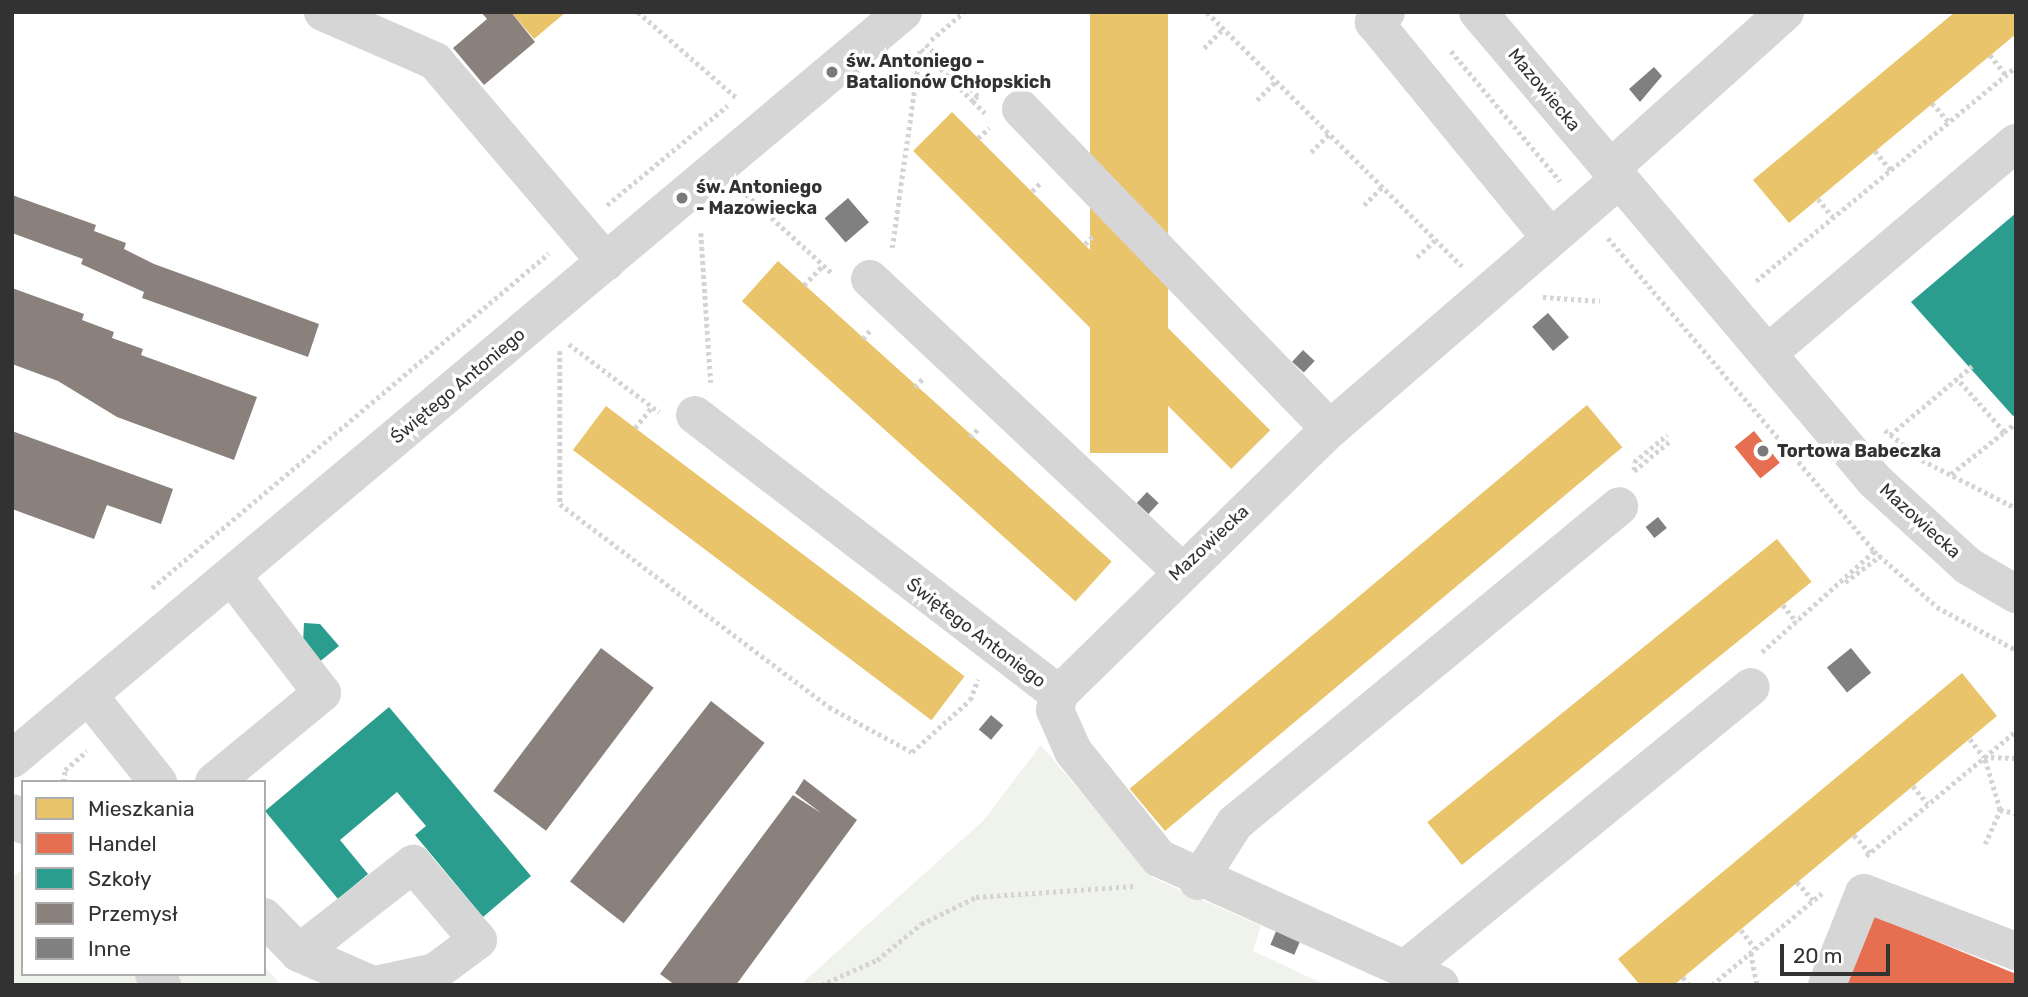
<!DOCTYPE html>
<meta charset="utf-8">
<style>
body{margin:0}
#map{position:relative;width:2028px;height:997px;overflow:hidden;background:#fff;font-family:Rubik,sans-serif}
div>[style]{position:absolute}
[style*='--x']{left:calc(var(--x)*1px);top:calc(var(--y)*1px);width:calc(var(--w)*1px);rotate:calc(var(--a)*1deg)}
.green>*{inset:0;background:#f0f3ec}
.homes>*{inset:0;background:#e9c46a;transform-origin:0 0}
.shops>*{inset:0;background:#e76f51;transform-origin:0 0}
.schools>*{inset:0;background:#2a9d8f}
.industry>*{inset:0;background:#8a817c;transform-origin:0 0}
.building>*{inset:0;background:#808080;transform-origin:0 0}
.path>*{height:4.5px;margin-top:-2.25px;transform-origin:0;background:repeating-linear-gradient(90deg,#d4d4d4 0 3.5px,transparent 0 7px)}
.minor>*{height:38px;margin:-19px;padding:0 19px;transform-origin:19px;border-radius:19px;background:#d6d6d6}
.dots>*{width:19px;height:19px;translate:-50% -50%;box-sizing:border-box;border:4px solid #fff;border-radius:50%}
span{translate:-50% -50%;white-space:nowrap;text-align:center;line-height:1.15;-webkit-text-stroke:7px #fff;paint-order:stroke}
.poi-label{font-size:18px;color:#323232;font-weight:700}
.left{translate:0 -50%;text-align:left}
.street-label{font-size:18px;color:#323232}
.frame{position:absolute;inset:0;border:14px solid #323232;pointer-events:none}
.legend{position:absolute;left:21px;top:780px;width:245px;height:196px;box-sizing:border-box;background:#fff;border:2px solid #adadad;margin:0;padding:9px 12px;list-style:none;font-size:21px;color:#323232}
.legend li{display:flex;align-items:center;gap:14px;height:35px}
.legend b{width:35px;border:2px solid #adadad}
.scale{position:absolute;left:1780px;top:944px;width:110px;height:32px;box-sizing:border-box;border:4px solid #323232;border-top:0;padding-left:9px;font-size:21px;line-height:24px;white-space:nowrap;color:#323232;-webkit-text-stroke:5px #fff;paint-order:stroke}
</style>
<div id="map">
<div class="green">
<div style="clip-path:polygon(1041px 745px,1153px 878px,1261px 926px,1253px 951px,1326px 985px,800px 985px,983px 821px)"></div>
<div style="clip-path:polygon(23px 869px,23px 974px,264px 974px,264px 966px,281px 985px,12px 985px,12px 877px)"></div>
</div>
<div class="homes">
<div style="clip-path:polygon(511px 12px,566px 12px,534px 39px)"></div>
<div style="left:1090px;top:12px;width:78px;height:441px"></div>
<div style="clip-path:polygon(1955px 12px,2016px 12px,2016px 34px,1789px 223px,1753px 180px)"></div>
<div style="left:952px;top:112px;width:450px;height:55px;rotate:45deg"></div>
<div style="left:778px;top:261px;width:449px;height:54px;rotate:42deg"></div>
<div style="left:1587px;top:405px;width:55px;height:597px;rotate:50deg"></div>
<div style="left:606px;top:406px;width:449px;height:55px;rotate:37deg"></div>
<div style="left:1777px;top:539px;width:55px;height:450px;rotate:51deg"></div>
<div style="clip-path:polygon(1962px 673px,1997px 716px,1674px 985px,1640px 985px,1618px 959px)"></div>
</div>
<div class="shops">
<div style="left:1754px;top:431px;width:41px;height:25px;rotate:51deg"></div>
<div style="clip-path:polygon(1872px 915px,2016px 974px,2016px 985px,1843px 985px)"></div>
</div>
<div class="schools">
<div style="clip-path:polygon(2016px 213px,2016px 414px,2013px 416px,1911px 302px)"></div>
<div style="clip-path:polygon(304px 623px,320px 624px,339px 646px,318px 663px,303px 643px)"></div>
<div style="clip-path:polygon(389px 707px,531px 876px,483px 917px,415px 835px,426px 826px,397px 792px,340px 840px,368px 874px,338px 899px,265px 811px)"></div>
</div>
<div class="industry">
<div style="clip-path:polygon(481px 12px,511px 12px,535px 42px,484px 85px,453px 48px,487px 19px)"></div>
<div style="clip-path:polygon(12px 195px,96px 225px,94px 231px,126px 243px,124px 249px,154px 264px,319px 324px,308px 357px,142px 298px,144px 292px,81px 264px,83px 259px,12px 233px)"></div>
<div style="clip-path:polygon(12px 288px,84px 314px,82px 320px,114px 332px,112px 338px,143px 349px,141px 355px,257px 397px,234px 460px,117px 417px,58px 381px,12px 364px)"></div>
<div style="clip-path:polygon(12px 431px,173px 489px,161px 524px,107px 505px,94px 539px,12px 509px)"></div>
<div style="left:601px;top:648px;width:66px;height:179px;rotate:37deg"></div>
<div style="left:711px;top:701px;width:68px;height:229px;rotate:38deg"></div>
<div style="clip-path:polygon(804px 779px,857px 820px,736px 985px,675px 985px,660px 974px,793px 795px,821px 813px,795px 793px)"></div>
</div>
<div class="building">
<div style="clip-path:polygon(1654px 67px,1662px 76px,1640px 102px,1629px 89px)"></div>
<div style="left:848px;top:198px;width:32px;height:31px;rotate:49deg"></div>
<div style="left:1548px;top:313px;width:32px;height:21px;rotate:49deg"></div>
<div style="left:1303px;top:350px;width:16px;height:16px;rotate:43deg"></div>
<div style="left:1147px;top:492px;width:16px;height:15px;rotate:43deg"></div>
<div style="left:1658px;top:517px;width:14px;height:16px;rotate:51deg"></div>
<div style="left:1851px;top:648px;width:32px;height:31px;rotate:51deg"></div>
<div style="left:991px;top:715px;width:16px;height:19px;rotate:40deg"></div>
<div style="left:1277px;top:929px;width:26px;height:17px;rotate:23deg"></div>
</div>
<div class="path">
<div style="--x:638;--y:12;--w:131;--a:41"></div>
<div style="--x:1207;--y:12;--w:360;--a:44.9"></div>
<div style="--x:931;--y:40;--w:43;--a:-40.3"></div>
<div style="--x:926;--y:44;--w:74;--a:45"></div>
<div style="--x:978;--y:96;--w:7;--a:135"></div>
<div style="--x:973;--y:101;--w:17;--a:45"></div>
<div style="--x:1204;--y:48;--w:27;--a:-45"></div>
<div style="--x:921;--y:49;--w:74;--a:45"></div>
<div style="--x:1451;--y:51;--w:170;--a:50"></div>
<div style="--x:1990;--y:55;--w:26;--a:51"></div>
<div style="--x:1257;--y:100;--w:27;--a:-45"></div>
<div style="--x:1932;--y:103;--w:25;--a:48"></div>
<div style="--x:978;--y:138;--w:15;--a:-42"></div>
<div style="--x:1875;--y:151;--w:25;--a:50"></div>
<div style="--x:1311;--y:152;--w:25;--a:-45"></div>
<div style="--x:1032;--y:191;--w:11;--a:-45"></div>
<div style="--x:746;--y:194;--w:118;--a:42.6"></div>
<div style="--x:1818;--y:199;--w:23;--a:50"></div>
<div style="--x:607;--y:205;--w:156;--a:-39.5"></div>
<div style="--x:1364;--y:205;--w:25;--a:-45"></div>
<div style="--x:701;--y:233;--w:150;--a:86.2"></div>
<div style="--x:1608;--y:238;--w:411;--a:49.6"></div>
<div style="--x:1874;--y:551;--w:84;--a:41.6"></div>
<div style="--x:1937;--y:607;--w:90;--a:28.6"></div>
<div style="--x:1085;--y:244;--w:11;--a:-45"></div>
<div style="--x:892;--y:248;--w:201;--a:-82"></div>
<div style="--x:1417;--y:257;--w:25;--a:-43"></div>
<div style="--x:1756;--y:281;--w:337;--a:-39.5"></div>
<div style="--x:804;--y:285;--w:28;--a:-46"></div>
<div style="--x:1543;--y:297;--w:57;--a:4"></div>
<div style="--x:863;--y:339;--w:11;--a:-52"></div>
<div style="--x:569;--y:344;--w:113;--a:37.1"></div>
<div style="--x:560;--y:351;--w:153;--a:90"></div>
<div style="--x:560;--y:504;--w:337;--a:37"></div>
<div style="--x:829;--y:707;--w:94;--a:28.5"></div>
<div style="--x:912;--y:752;--w:78;--a:-41.9"></div>
<div style="--x:970;--y:700;--w:22;--a:-69"></div>
<div style="--x:915;--y:387;--w:12;--a:-48"></div>
<div style="--x:635;--y:428;--w:27;--a:-51"></div>
<div style="--x:1885;--y:430;--w:48;--a:39"></div>
<div style="--x:1922;--y:460;--w:106;--a:27.1"></div>
<div style="--x:2004;--y:432;--w:15;--a:-37"></div>
<div style="--x:1890;--y:435;--w:107;--a:-40.1"></div>
<div style="--x:970;--y:437;--w:11;--a:-45"></div>
<div style="--x:1634;--y:470;--w:8;--a:-90"></div>
<div style="--x:1634;--y:462;--w:43;--a:-39.3"></div>
<div style="--x:1634;--y:471;--w:48;--a:-40"></div>
<div style="--x:1951;--y:474;--w:68;--a:-38.4"></div>
<div style="--x:2004;--y:432;--w:71;--a:-131.6"></div>
<div style="--x:1845;--y:582;--w:44;--a:-36.6"></div>
<div style="--x:152;--y:588;--w:519;--a:-40.16"></div>
<div style="--x:1783;--y:605;--w:22;--a:51"></div>
<div style="--x:1762;--y:652;--w:151;--a:-42"></div>
<div style="--x:1970;--y:739;--w:23;--a:52"></div>
<div style="--x:63;--y:782;--w:12;--a:-81"></div>
<div style="--x:65;--y:770;--w:29;--a:-41"></div>
<div style="--x:1913;--y:786;--w:23;--a:50"></div>
<div style="--x:2000;--y:810;--w:16;--a:11"></div>
<div style="--x:1854;--y:835;--w:24;--a:48"></div>
<div style="--x:1985;--y:844;--w:37;--a:-66"></div>
<div style="--x:2000;--y:810;--w:55;--a:-106.8"></div>
<div style="--x:1984;--y:757;--w:32;--a:2"></div>
<div style="--x:1866;--y:856;--w:195;--a:-39.8"></div>
<div style="--x:1797;--y:882;--w:24;--a:48"></div>
<div style="--x:1741;--y:930;--w:23;--a:52"></div>
<div style="--x:1751;--y:953;--w:33;--a:79"></div>
<div style="--x:1683;--y:977;--w:10;--a:53"></div>
<div style="--x:821;--y:985;--w:61;--a:-24.1"></div>
<div style="--x:877;--y:960;--w:57;--a:-39.3"></div>
<div style="--x:921;--y:924;--w:61;--a:-26.1"></div>
<div style="--x:976;--y:897;--w:159;--a:-4"></div>
<div style="--x:1712;--y:985;--w:143;--a:-39.9"></div>
</div>
<div class="minor">
<div style="--x:323;--y:12;--w:122;--a:23.6"></div>
<div style="--x:435;--y:61;--w:264;--a:49.6"></div>
<div style="--x:1386;--y:12;--w:16;--a:140"></div>
<div style="--x:1374;--y:22;--w:278;--a:50.7"></div>
<div style="--x:1478;--y:12;--w:614;--a:49.75"></div>
<div style="--x:1875;--y:481;--w:126;--a:42.4"></div>
<div style="--x:1968;--y:566;--w:56;--a:30.3"></div>
<div style="--x:1021;--y:109;--w:445;--a:46"></div>
<div style="--x:1611;--y:168;--w:234;--a:-41.9"></div>
<div style="--x:870;--y:279;--w:425;--a:43.2"></div>
<div style="--x:1768;--y:353;--w:325;--a:-40.3"></div>
<div style="--x:695;--y:415;--w:459;--a:37.5"></div>
<div style="--x:88;--y:695;--w:112;--a:51.2"></div>
<div style="--x:12;--y:759;--w:1163;--a:-39.98"></div>
<div style="--x:214;--y:782;--w:140;--a:-39.5"></div>
<div style="--x:322;--y:693;--w:148;--a:-127.6"></div>
<div style="--x:12;--y:813;--w:16;--a:47"></div>
<div style="--x:1198;--y:881;--w:69;--a:-57.5"></div>
<div style="--x:1235;--y:823;--w:498;--a:-39.5"></div>
<div style="--x:264;--y:917;--w:50;--a:45.8"></div>
<div style="--x:299;--y:953;--w:81;--a:23.4"></div>
<div style="--x:299;--y:953;--w:145;--a:-38"></div>
<div style="--x:413;--y:864;--w:100;--a:49.5"></div>
<div style="--x:478;--y:940;--w:54;--a:143.3"></div>
<div style="--x:435;--y:972;--w:60;--a:167.6"></div>
<div style="--x:1405;--y:969;--w:446;--a:-39.2"></div>
<div style="--x:154;--y:974;--w:14;--a:54"></div>
<div style="--x:1440;--y:985;--w:308;--a:-155.7"></div>
<div style="--x:1159;--y:858;--w:137;--a:-128.8"></div>
<div style="--x:1073;--y:751;--w:45;--a:-113.7"></div>
<div style="--x:1055;--y:710;--w:16;--a:-76"></div>
<div style="--x:1059;--y:694;--w:379;--a:-44.4"></div>
<div style="--x:1330;--y:429;--w:383;--a:-40.8"></div>
<div style="--x:1827;--y:985;--w:99;--a:-68.1"></div>
<div style="--x:1864;--y:893;--w:163;--a:20.9"></div>
</div>
<div class="dots">
<div style="left:832px;top:72px;background:#7a7a7a"></div>
<div style="left:682px;top:198px;background:#7a7a7a"></div>
<div style="left:1763px;top:451px;background:#7a7a7a"></div>
</div>
<div class="poi-label">
<span class="left" style="left:846px;top:72px">św. Antoniego -<br>Batalionów Chłopskich</span>
<span class="left" style="left:696px;top:198px">św. Antoniego<br>- Mazowiecka</span>
<span class="left" style="left:1777px;top:451px">Tortowa Babeczka</span>
</div>
<div class="street-label">
<span style="left:1544px;top:90px;rotate:50deg">Mazowiecka</span>
<span style="left:458px;top:386px;rotate:-40deg">Świętego Antoniego</span>
<span style="left:1920px;top:521px;rotate:42deg">Mazowiecka</span>
<span style="left:1209px;top:543px;rotate:-43deg">Mazowiecka</span>
<span style="left:976px;top:633px;rotate:37deg">Świętego Antoniego</span>
</div>
<div class="frame"></div>
<ul class="legend">
<li><b style="height:19px;background:#e9c46a"></b>Mieszkania</li>
<li><b style="height:19px;background:#e76f51"></b>Handel</li>
<li><b style="height:19px;background:#2a9d8f"></b>Szkoły</li>
<li><b style="height:19px;background:#8a817c"></b>Przemysł</li>
<li><b style="height:19px;background:#808080"></b>Inne</li>
</ul>
<div class="scale">20 m</div>
</div>
